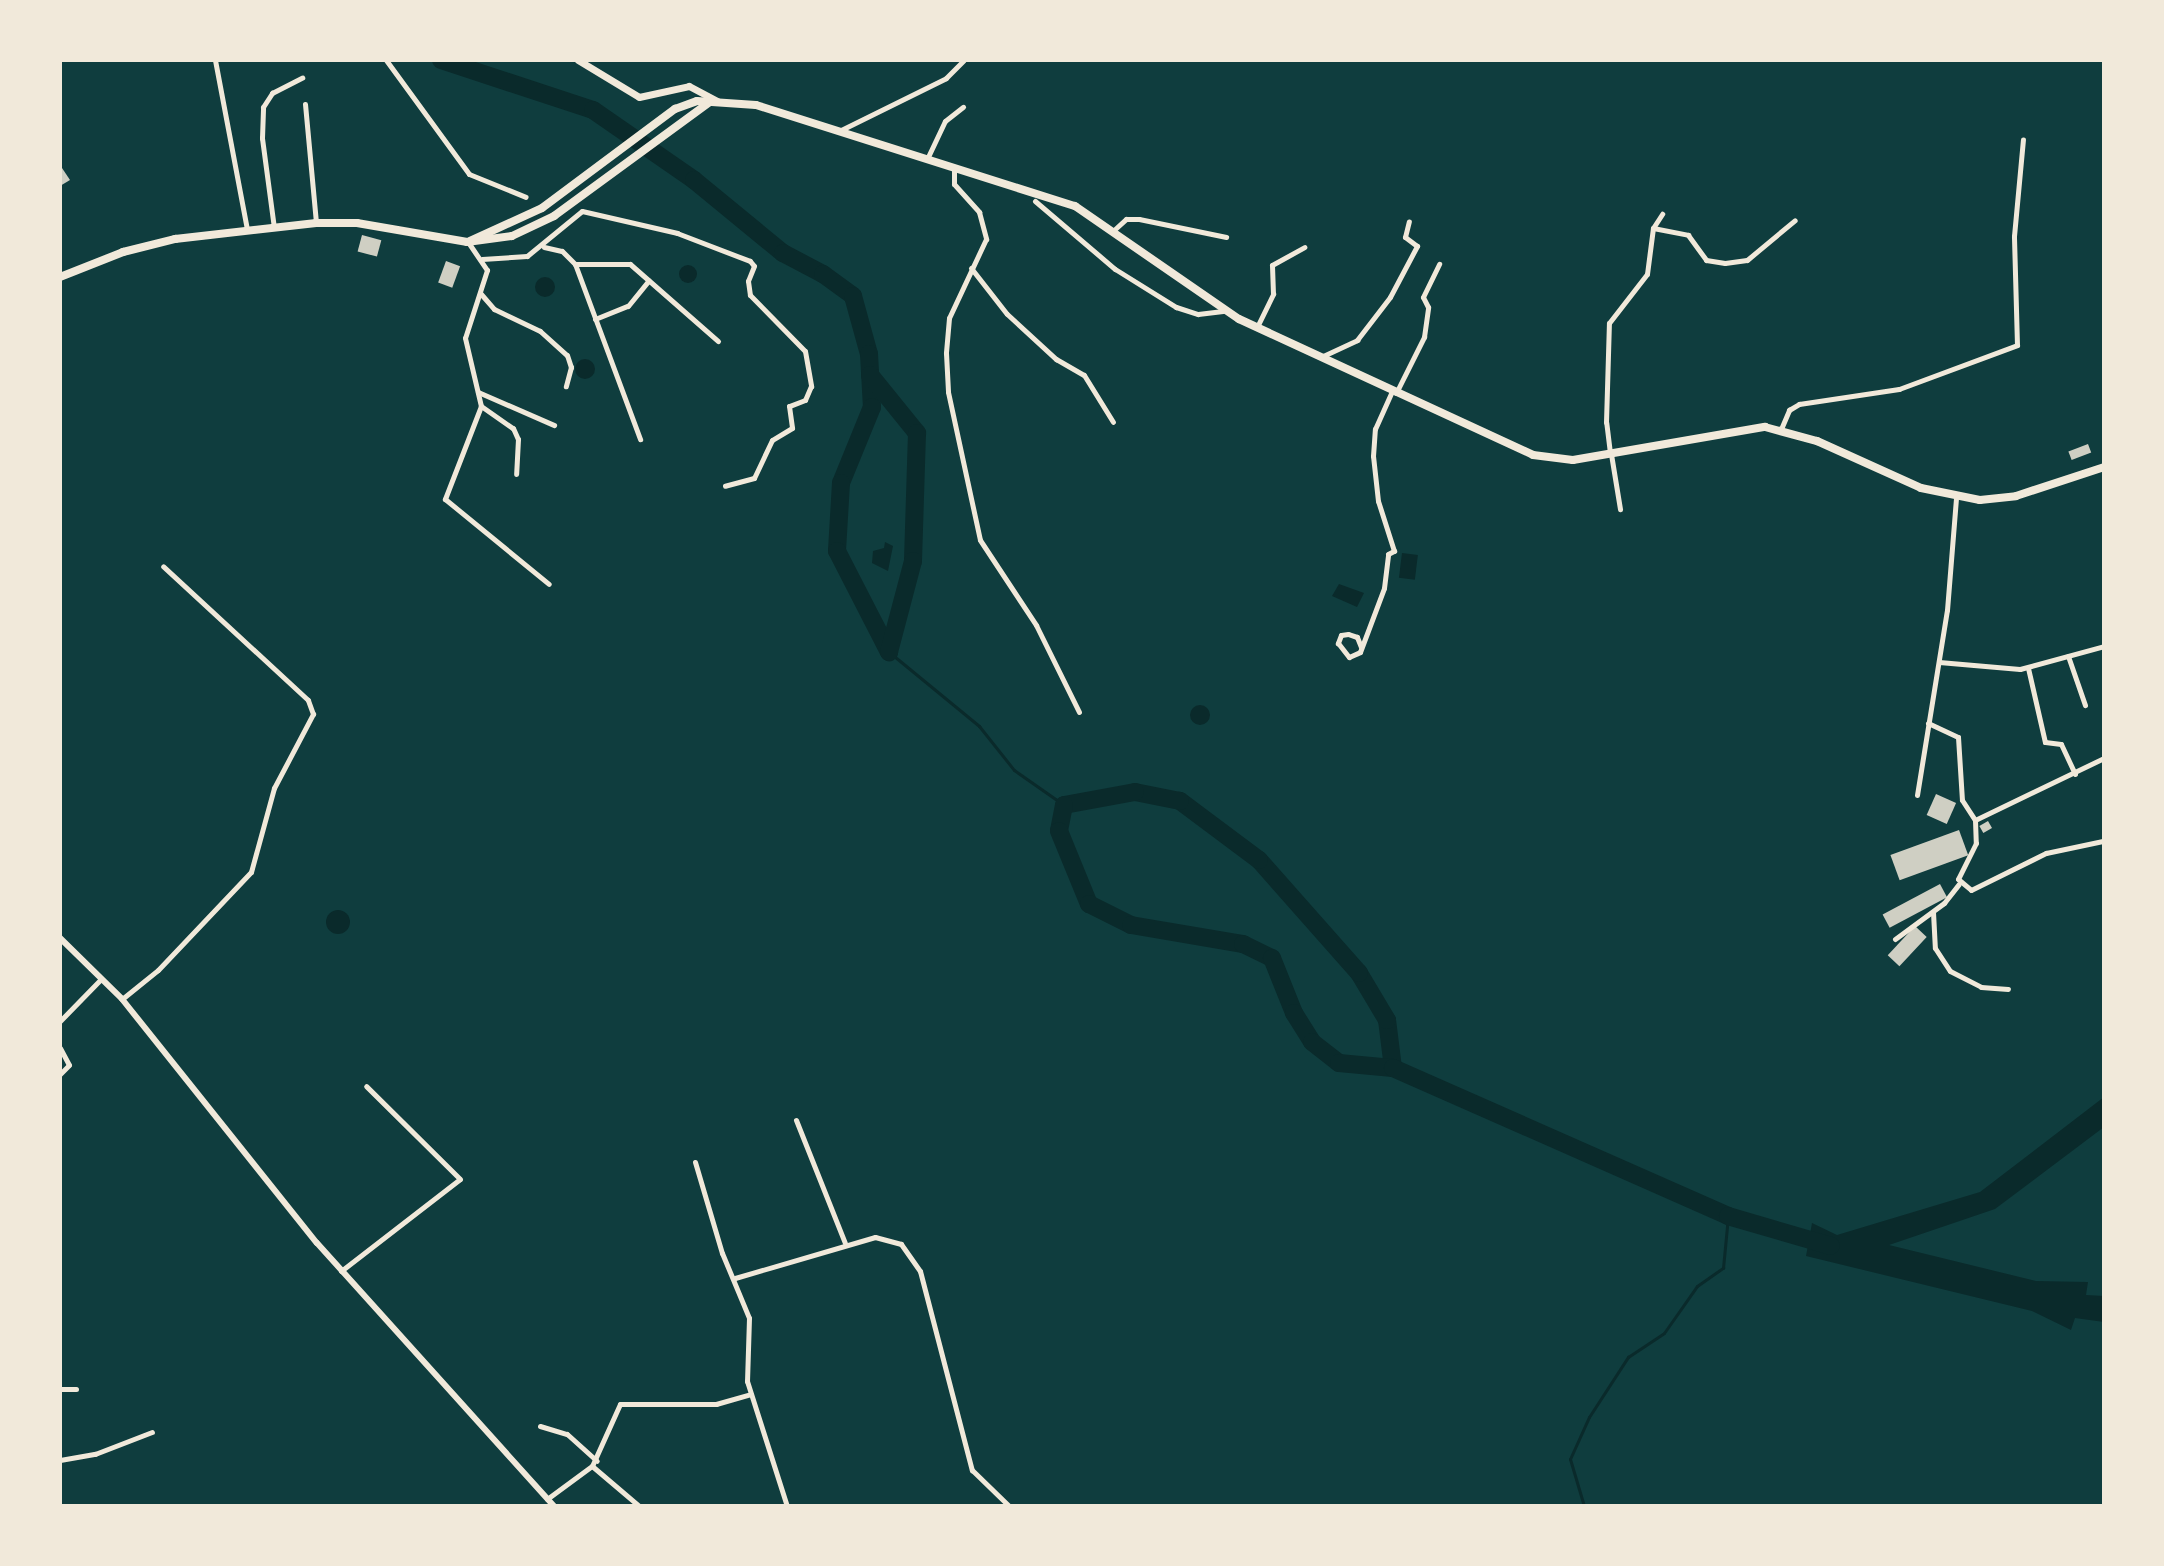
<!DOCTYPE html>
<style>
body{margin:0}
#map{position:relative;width:2164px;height:1566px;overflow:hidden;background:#0f3d3e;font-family:"Fira Sans",sans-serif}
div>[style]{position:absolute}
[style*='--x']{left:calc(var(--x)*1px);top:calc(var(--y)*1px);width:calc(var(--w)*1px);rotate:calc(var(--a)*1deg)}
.water>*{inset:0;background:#0a2a2b;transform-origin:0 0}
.round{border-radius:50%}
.stream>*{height:3px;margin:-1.5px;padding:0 1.5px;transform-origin:1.5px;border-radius:1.5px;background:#0a2a2b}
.river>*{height:18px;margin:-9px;padding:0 9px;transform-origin:9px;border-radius:9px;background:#0a2a2b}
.building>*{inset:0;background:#cfcfc3;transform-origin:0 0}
.minor>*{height:5px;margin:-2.5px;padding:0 2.5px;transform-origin:2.5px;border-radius:2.5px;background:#f1e9da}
.tertiary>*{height:6px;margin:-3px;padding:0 3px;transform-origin:3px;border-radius:3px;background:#f1e9da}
.secondary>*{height:7px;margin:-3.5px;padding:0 3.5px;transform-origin:3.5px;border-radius:3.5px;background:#f1e9da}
.trunk>*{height:8px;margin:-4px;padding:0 4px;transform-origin:4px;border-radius:4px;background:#f1e9da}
span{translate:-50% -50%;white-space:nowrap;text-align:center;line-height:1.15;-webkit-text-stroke:6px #f1e9da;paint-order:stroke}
.frame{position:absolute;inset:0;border:62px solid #f1e9da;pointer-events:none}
</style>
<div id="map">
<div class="water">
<div class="round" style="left:679px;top:265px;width:18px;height:18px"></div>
<div class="round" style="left:535px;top:277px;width:20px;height:20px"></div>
<div class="round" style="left:575px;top:359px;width:20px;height:20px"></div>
<div style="clip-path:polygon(885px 542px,893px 546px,888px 571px,872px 563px,873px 551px,884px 548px)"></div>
<div style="left:1402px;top:553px;width:16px;height:25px;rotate:7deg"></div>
<div style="clip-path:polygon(1339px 584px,1364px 593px,1357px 607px,1332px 596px)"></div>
<div class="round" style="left:1190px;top:705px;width:20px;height:20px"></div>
<div class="round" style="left:326px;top:910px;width:24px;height:24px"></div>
<div style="clip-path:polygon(2104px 1097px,2104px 1127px,1995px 1209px,1889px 1245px,2036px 1281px,2088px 1282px,2086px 1295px,2104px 1296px,2104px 1322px,2075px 1318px,2071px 1330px,2032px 1311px,1806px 1256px,1812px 1223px,1837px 1235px,1980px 1192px)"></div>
</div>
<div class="stream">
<div style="--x:889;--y:652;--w:117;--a:39.4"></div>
<div style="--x:979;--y:726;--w:56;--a:51.5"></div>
<div style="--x:1014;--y:770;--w:61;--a:35"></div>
<div style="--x:1584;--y:1506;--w:49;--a:-106.6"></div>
<div style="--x:1570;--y:1459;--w:46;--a:-65.7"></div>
<div style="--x:1589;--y:1417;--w:72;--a:-57"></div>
<div style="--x:1628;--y:1357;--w:43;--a:-33.7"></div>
<div style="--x:1664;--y:1333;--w:57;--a:-54.9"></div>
<div style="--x:1697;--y:1286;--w:32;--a:-35"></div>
<div style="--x:1723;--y:1268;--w:52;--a:-84.5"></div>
</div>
<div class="river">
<div style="--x:441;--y:60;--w:160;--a:18.2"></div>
<div style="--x:593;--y:110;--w:123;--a:34.7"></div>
<div style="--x:694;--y:180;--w:115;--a:39.4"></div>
<div style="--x:783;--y:253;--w:45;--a:27.7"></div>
<div style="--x:823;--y:274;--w:37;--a:36"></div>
<div style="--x:853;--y:296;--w:60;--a:74.6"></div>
<div style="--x:869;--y:354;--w:53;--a:86.8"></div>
<div style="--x:872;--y:407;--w:82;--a:112.2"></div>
<div style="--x:841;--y:483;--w:68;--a:93.4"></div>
<div style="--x:837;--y:551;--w:114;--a:62.8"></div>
<div style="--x:870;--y:375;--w:75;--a:51"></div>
<div style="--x:917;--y:433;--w:128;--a:91.8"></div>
<div style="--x:913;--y:561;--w:94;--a:104.8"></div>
<div style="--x:1393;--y:1068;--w:48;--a:-97.1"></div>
<div style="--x:1387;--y:1020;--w:55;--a:-120.8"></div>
<div style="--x:1359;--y:973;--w:151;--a:-131.5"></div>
<div style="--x:1259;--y:860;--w:99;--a:-143.2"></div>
<div style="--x:1180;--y:801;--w:46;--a:-168.7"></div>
<div style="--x:1135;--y:792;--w:72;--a:169.6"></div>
<div style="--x:1064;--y:805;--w:26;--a:101"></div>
<div style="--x:1059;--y:831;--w:79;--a:67.7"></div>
<div style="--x:1089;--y:904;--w:47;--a:26.6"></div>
<div style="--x:1131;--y:925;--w:114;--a:9.6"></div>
<div style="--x:1243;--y:944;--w:32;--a:26"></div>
<div style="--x:1272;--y:958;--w:59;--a:68.2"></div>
<div style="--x:1294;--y:1013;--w:34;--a:58"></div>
<div style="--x:1312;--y:1042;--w:34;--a:38"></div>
<div style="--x:1339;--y:1063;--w:54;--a:5.3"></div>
<div style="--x:1393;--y:1068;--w:366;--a:23.8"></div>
<div style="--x:1728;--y:1216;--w:107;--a:16.2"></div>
</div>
<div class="building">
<div style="clip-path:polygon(60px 165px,70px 180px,60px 186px)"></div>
<div style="left:362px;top:235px;width:20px;height:17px;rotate:15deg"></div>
<div style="left:446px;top:261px;width:15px;height:23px;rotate:20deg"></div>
<div style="left:2088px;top:444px;width:9px;height:21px;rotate:69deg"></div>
<div style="left:1936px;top:794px;width:22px;height:23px;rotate:24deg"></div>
<div style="left:1988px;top:821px;width:8px;height:10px;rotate:60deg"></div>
<div style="left:1959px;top:830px;width:27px;height:73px;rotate:70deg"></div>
<div style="left:1940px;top:884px;width:15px;height:65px;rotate:62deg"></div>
<div style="left:1915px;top:926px;width:16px;height:40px;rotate:43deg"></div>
</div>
<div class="minor">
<div style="--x:215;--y:60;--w:173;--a:79.3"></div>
<div style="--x:386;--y:60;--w:141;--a:53.9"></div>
<div style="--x:469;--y:174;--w:61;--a:22"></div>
<div style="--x:305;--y:104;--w:120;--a:84.7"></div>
<div style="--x:841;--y:130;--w:117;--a:-26.3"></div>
<div style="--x:946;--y:78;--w:25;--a:-45"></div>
<div style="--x:927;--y:159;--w:42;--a:-64.7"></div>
<div style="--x:945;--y:121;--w:23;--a:-38"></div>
<div style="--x:954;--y:169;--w:15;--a:90"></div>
<div style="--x:954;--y:184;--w:38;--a:48"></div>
<div style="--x:979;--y:212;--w:28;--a:75"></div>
<div style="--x:986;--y:239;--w:87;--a:115.1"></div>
<div style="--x:949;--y:318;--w:35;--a:95"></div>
<div style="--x:946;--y:353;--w:39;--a:87"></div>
<div style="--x:948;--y:392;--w:151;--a:77.8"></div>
<div style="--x:980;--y:540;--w:102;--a:56.6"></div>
<div style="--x:1036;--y:625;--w:97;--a:63.7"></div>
<div style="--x:1035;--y:201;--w:105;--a:40.4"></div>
<div style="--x:1115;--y:269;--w:72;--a:31.9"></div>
<div style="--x:1176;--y:307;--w:23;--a:18"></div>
<div style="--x:1198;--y:314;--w:25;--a:-7"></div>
<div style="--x:274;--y:228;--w:91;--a:-97.6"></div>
<div style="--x:262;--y:138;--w:31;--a:-88"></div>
<div style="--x:263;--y:107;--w:17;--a:-57"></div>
<div style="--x:272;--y:93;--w:34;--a:-27"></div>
<div style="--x:1653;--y:228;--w:36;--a:11"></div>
<div style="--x:1688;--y:235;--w:31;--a:54"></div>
<div style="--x:1706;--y:260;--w:19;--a:9"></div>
<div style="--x:1725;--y:263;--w:22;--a:-8"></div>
<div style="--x:1747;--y:260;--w:62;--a:-39.8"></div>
<div style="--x:1115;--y:229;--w:15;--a:-42"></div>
<div style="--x:1126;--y:219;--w:13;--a:0"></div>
<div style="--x:1139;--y:219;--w:89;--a:11.7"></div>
<div style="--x:468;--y:242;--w:34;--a:56"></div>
<div style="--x:487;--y:270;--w:71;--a:107.9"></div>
<div style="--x:465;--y:338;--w:70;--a:76.8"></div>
<div style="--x:481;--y:406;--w:100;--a:111.2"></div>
<div style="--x:445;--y:499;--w:134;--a:39.3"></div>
<div style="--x:544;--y:247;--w:18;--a:13"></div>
<div style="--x:562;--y:251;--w:18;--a:45"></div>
<div style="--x:575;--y:264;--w:187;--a:69.6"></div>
<div style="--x:482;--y:259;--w:45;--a:-3.8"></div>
<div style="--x:527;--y:256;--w:71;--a:-39.3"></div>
<div style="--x:582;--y:211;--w:98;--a:13"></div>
<div style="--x:677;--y:233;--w:78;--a:21"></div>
<div style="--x:750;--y:261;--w:6;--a:51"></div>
<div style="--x:754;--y:266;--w:16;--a:112"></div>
<div style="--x:748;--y:281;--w:14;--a:82"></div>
<div style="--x:750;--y:295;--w:78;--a:45.5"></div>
<div style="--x:805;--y:351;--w:36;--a:80"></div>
<div style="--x:811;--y:386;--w:15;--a:113"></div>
<div style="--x:805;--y:400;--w:17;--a:159"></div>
<div style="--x:789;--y:406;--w:22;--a:82"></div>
<div style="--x:792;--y:428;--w:23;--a:149"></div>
<div style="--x:772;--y:440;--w:42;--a:115.3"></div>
<div style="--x:754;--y:478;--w:30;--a:165"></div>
<div style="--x:575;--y:264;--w:55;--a:0"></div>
<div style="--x:630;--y:264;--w:117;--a:41.2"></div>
<div style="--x:971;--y:268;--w:58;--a:52"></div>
<div style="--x:1007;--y:314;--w:67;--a:42.6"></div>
<div style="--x:1056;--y:359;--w:32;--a:30"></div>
<div style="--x:1084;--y:375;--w:55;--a:58.3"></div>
<div style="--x:481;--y:294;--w:20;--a:49"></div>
<div style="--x:494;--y:309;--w:51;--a:25.6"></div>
<div style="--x:540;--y:331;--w:36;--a:42"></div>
<div style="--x:567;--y:355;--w:13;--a:72"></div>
<div style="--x:571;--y:367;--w:20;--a:105"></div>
<div style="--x:595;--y:319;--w:35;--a:-22"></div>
<div style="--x:628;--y:306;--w:33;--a:-51"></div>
<div style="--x:1257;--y:327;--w:37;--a:-64"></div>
<div style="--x:1273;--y:294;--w:29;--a:-92"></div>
<div style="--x:1272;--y:265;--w:37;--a:-29"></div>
<div style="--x:1323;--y:356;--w:38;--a:-25"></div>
<div style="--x:1357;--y:340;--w:54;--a:-52.5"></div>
<div style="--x:1390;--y:297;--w:58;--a:-62.1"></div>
<div style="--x:1417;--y:246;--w:15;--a:-143"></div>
<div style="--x:1405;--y:237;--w:16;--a:-76"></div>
<div style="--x:478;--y:392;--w:83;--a:23.5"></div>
<div style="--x:1396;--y:393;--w:63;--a:-63.4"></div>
<div style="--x:1424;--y:337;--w:30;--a:-82"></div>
<div style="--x:1428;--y:307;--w:11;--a:-117"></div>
<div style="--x:1423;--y:297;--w:37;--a:-64"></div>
<div style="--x:481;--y:406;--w:39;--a:35"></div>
<div style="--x:513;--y:428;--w:12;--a:66"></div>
<div style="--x:518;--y:439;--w:35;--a:93"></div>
<div style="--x:1781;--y:429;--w:21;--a:-67"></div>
<div style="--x:1789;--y:410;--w:12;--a:-31"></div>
<div style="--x:1799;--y:404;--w:101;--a:-8.5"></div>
<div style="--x:1899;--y:389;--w:126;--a:-20.4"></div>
<div style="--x:2017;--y:345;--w:109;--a:-91.6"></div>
<div style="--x:2014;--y:236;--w:97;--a:-84.7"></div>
<div style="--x:1610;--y:453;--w:31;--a:-97"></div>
<div style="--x:1606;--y:422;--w:99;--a:-88.3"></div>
<div style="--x:1609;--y:323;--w:62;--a:-52.2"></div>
<div style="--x:1647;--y:274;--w:46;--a:-82.6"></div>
<div style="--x:1653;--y:228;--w:17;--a:-57"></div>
<div style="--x:1611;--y:454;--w:56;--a:80.7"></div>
<div style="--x:1361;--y:647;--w:11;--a:-112"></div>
<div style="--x:1357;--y:637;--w:9;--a:-162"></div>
<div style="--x:1348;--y:634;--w:7;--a:172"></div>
<div style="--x:1341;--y:635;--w:9;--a:111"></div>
<div style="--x:1338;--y:643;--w:18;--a:52"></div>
<div style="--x:1349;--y:657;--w:12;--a:-24"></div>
<div style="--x:1360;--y:652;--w:68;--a:-69.4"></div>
<div style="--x:1384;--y:588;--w:34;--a:-83"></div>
<div style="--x:1388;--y:554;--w:7;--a:-27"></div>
<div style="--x:1394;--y:551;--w:52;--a:-107.7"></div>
<div style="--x:1378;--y:501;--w:45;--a:-96.3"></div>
<div style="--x:1373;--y:456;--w:27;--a:-86"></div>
<div style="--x:1375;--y:429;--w:42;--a:-65.9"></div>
<div style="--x:2068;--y:656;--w:52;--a:70.9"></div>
<div style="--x:1939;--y:662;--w:81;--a:4.9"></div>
<div style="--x:2020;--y:669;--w:87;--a:-15.3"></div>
<div style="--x:2028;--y:668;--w:76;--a:77.1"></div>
<div style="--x:2045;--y:742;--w:16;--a:7"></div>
<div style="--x:2061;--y:744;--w:33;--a:65"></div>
<div style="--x:1928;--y:723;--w:33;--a:25"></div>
<div style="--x:1958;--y:737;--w:63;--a:86.4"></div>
<div style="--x:1962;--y:800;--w:24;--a:57"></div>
<div style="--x:1975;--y:820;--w:143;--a:-25.7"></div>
<div style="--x:1917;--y:795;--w:187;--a:-80.8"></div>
<div style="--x:1947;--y:610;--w:113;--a:-85.4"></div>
<div style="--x:1975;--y:820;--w:23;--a:88"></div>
<div style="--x:1976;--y:843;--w:40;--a:116.6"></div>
<div style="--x:1958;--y:879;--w:17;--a:40"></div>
<div style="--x:1971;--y:890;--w:84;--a:-26.3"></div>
<div style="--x:2046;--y:853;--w:58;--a:-11.9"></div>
<div style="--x:1933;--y:912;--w:36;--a:87"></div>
<div style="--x:1935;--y:948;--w:27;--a:57"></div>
<div style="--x:1950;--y:971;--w:35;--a:27"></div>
<div style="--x:1981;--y:987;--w:27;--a:4"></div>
<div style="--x:1895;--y:939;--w:61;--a:-36.3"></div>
<div style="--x:1944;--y:903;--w:24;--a:-52"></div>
<div style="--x:122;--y:999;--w:46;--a:-38.9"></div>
<div style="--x:158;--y:970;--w:135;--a:-46.5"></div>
<div style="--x:251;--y:872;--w:87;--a:-74.7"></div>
<div style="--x:274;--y:788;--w:84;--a:-62.2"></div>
<div style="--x:313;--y:714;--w:15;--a:-110"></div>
<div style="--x:308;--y:700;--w:197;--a:-137.3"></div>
<div style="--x:60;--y:1021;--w:59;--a:-45.7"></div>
<div style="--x:60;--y:1048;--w:19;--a:62"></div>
<div style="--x:69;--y:1065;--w:13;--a:135"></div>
<div style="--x:796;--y:1120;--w:132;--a:68.3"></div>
<div style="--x:695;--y:1162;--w:95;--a:73.5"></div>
<div style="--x:722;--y:1253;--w:70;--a:67.4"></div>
<div style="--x:749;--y:1318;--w:63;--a:91.8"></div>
<div style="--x:747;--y:1381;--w:131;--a:72.3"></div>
<div style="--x:341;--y:1271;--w:150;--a:-37.7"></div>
<div style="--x:460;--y:1179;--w:132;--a:-135.3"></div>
<div style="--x:735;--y:1278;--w:146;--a:-16.3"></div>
<div style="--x:875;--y:1237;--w:27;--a:15"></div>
<div style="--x:901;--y:1244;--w:33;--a:55"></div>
<div style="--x:920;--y:1271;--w:206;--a:75.4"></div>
<div style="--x:972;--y:1470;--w:52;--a:44.2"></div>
<div style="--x:60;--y:1389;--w:16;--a:0"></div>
<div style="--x:540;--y:1426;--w:28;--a:17"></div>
<div style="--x:567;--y:1434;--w:40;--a:42"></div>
<div style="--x:60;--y:1460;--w:36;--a:-10"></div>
<div style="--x:95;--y:1454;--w:61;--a:-21.1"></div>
<div style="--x:592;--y:1466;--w:68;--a:-65.7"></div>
<div style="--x:620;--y:1404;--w:96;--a:0"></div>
<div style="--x:716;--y:1404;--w:36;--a:-16"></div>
<div style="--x:547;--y:1499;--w:56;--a:-36.3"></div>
<div style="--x:592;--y:1466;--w:62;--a:40.4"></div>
</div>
<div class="tertiary">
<div style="--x:60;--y:938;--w:87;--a:44.5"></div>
<div style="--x:122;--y:999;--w:312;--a:51.4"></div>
<div style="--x:317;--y:1243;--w:354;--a:48"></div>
</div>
<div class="secondary">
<div style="--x:578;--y:60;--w:71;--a:31.2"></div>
<div style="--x:639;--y:97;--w:51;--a:-12.4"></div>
<div style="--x:689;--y:86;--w:32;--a:28"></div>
</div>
<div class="trunk">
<div style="--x:470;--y:241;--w:79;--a:-24.6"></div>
<div style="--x:542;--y:208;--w:166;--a:-36.7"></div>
<div style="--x:675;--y:109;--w:23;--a:-20"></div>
<div style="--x:697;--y:101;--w:59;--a:3.9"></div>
<div style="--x:756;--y:105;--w:335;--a:17.6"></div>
<div style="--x:1075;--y:206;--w:199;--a:34.6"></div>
<div style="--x:1239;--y:319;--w:324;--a:24.8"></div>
<div style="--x:1533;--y:455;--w:40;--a:7.1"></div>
<div style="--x:1573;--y:460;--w:195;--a:-9.8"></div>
<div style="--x:1765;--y:427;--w:54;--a:15.1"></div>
<div style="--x:1817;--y:441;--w:114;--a:24.3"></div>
<div style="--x:1921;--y:488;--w:60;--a:11.5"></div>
<div style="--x:1980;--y:500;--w:36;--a:-6"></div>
<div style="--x:2016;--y:496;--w:93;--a:-18.2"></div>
<div style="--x:60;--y:277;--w:68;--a:-21.6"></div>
<div style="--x:123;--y:252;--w:54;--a:-14"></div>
<div style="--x:175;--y:239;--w:142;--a:-6.5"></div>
<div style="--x:316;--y:223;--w:41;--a:0"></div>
<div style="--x:357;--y:223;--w:112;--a:9.8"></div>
<div style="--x:467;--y:242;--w:45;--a:-7.6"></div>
<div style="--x:512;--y:236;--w:47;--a:-25.5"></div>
<div style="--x:554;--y:216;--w:193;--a:-36.2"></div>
</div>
<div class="frame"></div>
</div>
